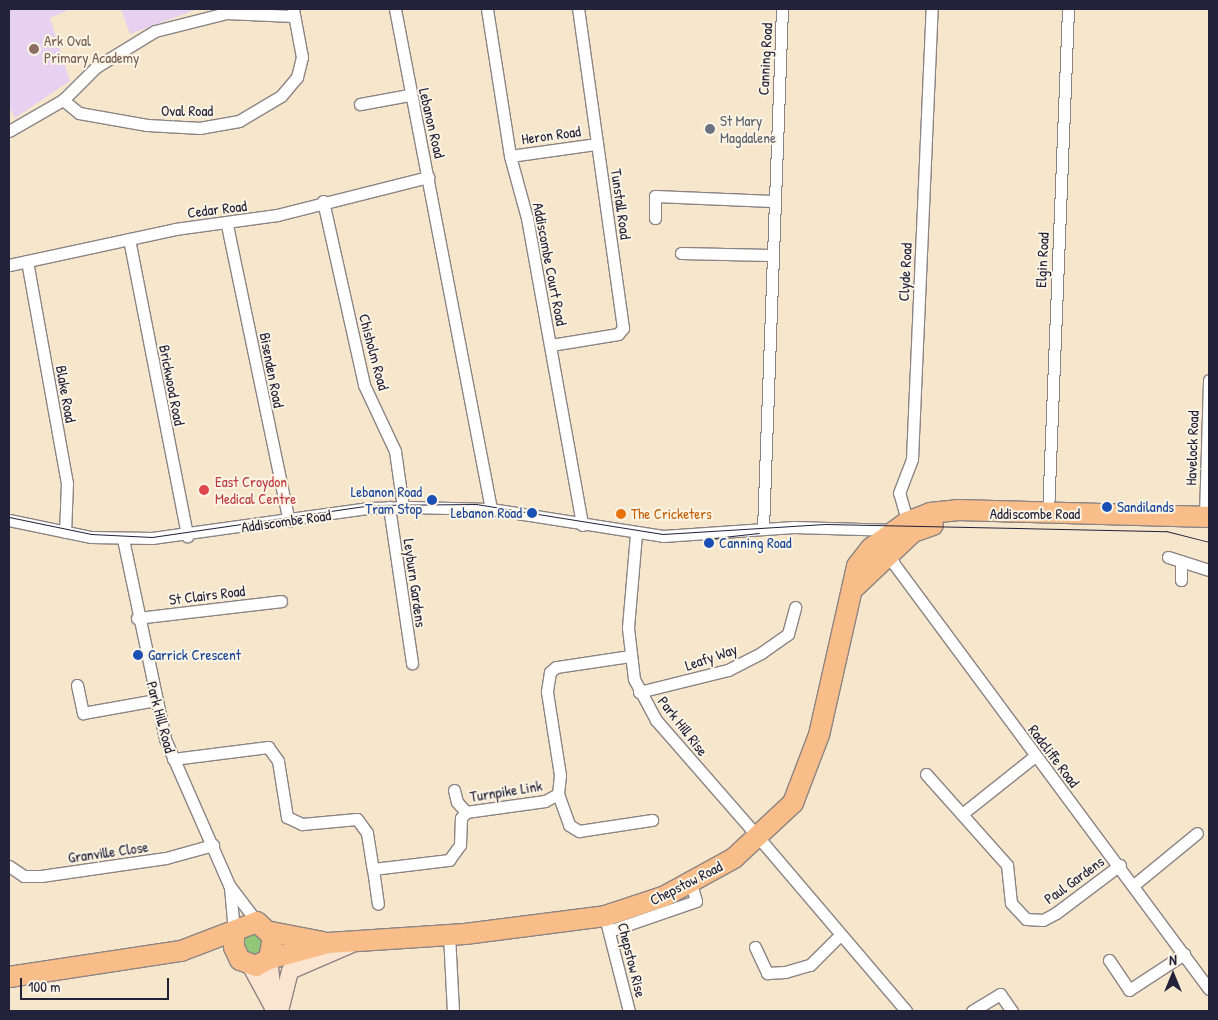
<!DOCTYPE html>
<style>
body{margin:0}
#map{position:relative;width:1218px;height:1020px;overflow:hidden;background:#f6e6cc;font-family:"Patrick Hand",sans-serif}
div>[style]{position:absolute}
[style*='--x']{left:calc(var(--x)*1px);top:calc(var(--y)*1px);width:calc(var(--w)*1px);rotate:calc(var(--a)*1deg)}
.built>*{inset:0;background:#e6d2f0}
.green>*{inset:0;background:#92c778}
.roads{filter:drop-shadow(1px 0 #8c8484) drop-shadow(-1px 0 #8c8484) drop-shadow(0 1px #8c8484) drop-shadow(0 -1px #8c8484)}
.minor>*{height:11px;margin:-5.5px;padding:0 5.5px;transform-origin:5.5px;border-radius:5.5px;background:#fff}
.secondary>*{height:16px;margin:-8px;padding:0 8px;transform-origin:8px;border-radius:8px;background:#fce5d0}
.trunk>*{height:20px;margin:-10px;padding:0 10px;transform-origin:10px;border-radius:10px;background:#f8bd89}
.tram>*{height:1px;margin:-0.5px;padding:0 0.5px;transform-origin:0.5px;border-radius:0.5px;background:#22223b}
.dots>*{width:14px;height:14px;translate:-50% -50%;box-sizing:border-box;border:2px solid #fcf5e5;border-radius:50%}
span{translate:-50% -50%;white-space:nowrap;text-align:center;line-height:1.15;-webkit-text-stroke:4px #fcf5e5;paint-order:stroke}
.education-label{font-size:15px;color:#785e54}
.left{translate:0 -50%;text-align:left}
.street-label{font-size:15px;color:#22223b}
.worship-label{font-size:15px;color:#5b616d}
.health-label{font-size:15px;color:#be3a42}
.transit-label{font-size:15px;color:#164399}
.right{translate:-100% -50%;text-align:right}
.food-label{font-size:15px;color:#c56008}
.frame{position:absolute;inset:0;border:10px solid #22223b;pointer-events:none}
.north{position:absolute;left:1148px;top:950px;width:50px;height:50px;-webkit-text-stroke:4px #fcf5e5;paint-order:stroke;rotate:0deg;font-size:14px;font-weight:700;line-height:20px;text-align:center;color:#22223b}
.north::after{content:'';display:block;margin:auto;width:18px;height:22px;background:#22223b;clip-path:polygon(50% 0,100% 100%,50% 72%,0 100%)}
.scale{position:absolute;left:20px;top:978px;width:149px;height:22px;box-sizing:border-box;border:2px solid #22223b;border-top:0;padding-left:6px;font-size:15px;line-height:18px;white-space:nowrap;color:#22223b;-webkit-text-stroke:4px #fcf5e5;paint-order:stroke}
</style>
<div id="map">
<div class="built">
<div style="clip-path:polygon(9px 9px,71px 9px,50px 18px,70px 81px,15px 118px,9px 106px)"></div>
<div style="clip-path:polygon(121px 9px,195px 9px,195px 10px,130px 34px)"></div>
</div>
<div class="green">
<div style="clip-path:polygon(246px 933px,263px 934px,266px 950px,250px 958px,241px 940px)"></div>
</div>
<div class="roads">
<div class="minor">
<div style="--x:293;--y:9;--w:49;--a:79.4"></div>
<div style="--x:302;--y:57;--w:21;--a:104"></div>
<div style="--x:297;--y:77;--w:25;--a:130"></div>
<div style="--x:281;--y:96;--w:49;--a:149.2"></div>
<div style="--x:239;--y:121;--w:39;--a:170"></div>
<div style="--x:201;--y:128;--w:54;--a:-176.8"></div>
<div style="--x:147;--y:125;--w:69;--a:-170"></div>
<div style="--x:79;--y:113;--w:21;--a:-141"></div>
<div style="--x:63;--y:100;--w:47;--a:-45"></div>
<div style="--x:96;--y:67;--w:69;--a:-31.4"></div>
<div style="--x:155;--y:31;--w:73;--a:-14.2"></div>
<div style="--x:226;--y:13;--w:67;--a:2.6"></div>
<div style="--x:395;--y:9;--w:509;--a:79.13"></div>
<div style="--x:487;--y:9;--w:149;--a:81.1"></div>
<div style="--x:510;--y:156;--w:64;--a:74.7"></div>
<div style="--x:527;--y:218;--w:312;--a:79.8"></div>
<div style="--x:360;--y:104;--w:50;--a:-10.4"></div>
<div style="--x:9;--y:131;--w:62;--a:-29.9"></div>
<div style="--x:510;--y:156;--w:88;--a:-7.9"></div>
<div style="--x:323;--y:201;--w:189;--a:77.4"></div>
<div style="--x:364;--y:385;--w:73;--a:64.8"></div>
<div style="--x:395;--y:451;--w:57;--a:81.9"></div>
<div style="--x:655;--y:218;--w:22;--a:-90"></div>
<div style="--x:655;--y:196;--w:117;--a:2.4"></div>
<div style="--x:227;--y:225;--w:302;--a:78.2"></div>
<div style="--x:129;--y:239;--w:303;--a:78.9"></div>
<div style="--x:681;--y:253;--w:89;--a:1.3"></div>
<div style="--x:27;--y:261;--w:226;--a:79.8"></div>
<div style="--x:67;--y:483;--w:49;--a:92.3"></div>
<div style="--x:9;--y:265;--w:170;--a:-12.2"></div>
<div style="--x:175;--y:229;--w:103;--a:-7.8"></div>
<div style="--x:277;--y:215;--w:156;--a:-14.1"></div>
<div style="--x:551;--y:345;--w:68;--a:-9.3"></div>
<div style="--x:618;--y:334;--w:8;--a:-50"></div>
<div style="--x:623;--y:328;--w:322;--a:-98"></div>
<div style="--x:389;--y:507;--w:158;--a:81.6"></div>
<div style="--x:1048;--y:514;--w:505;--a:-87.73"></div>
<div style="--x:1205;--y:516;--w:136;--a:-88.3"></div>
<div style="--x:9;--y:520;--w:84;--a:11.7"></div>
<div style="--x:91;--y:537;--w:61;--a:0.9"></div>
<div style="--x:152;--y:538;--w:219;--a:-7.9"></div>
<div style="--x:369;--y:508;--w:41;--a:-1.4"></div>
<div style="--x:410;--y:507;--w:81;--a:1.4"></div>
<div style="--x:491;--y:509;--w:174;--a:8.9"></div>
<div style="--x:663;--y:536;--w:131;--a:-3.9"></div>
<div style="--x:794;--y:527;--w:101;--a:1.7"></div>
<div style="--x:909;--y:527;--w:35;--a:-106"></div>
<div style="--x:899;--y:493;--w:36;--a:-69"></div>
<div style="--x:912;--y:459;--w:450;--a:-87.5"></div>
<div style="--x:763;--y:529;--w:520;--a:-87.91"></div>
<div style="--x:636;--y:534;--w:94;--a:94.9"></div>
<div style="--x:628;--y:628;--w:51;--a:83.3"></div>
<div style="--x:634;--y:679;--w:47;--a:61.8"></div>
<div style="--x:656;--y:720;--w:146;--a:48.9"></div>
<div style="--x:123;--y:539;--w:204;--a:78.1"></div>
<div style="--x:165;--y:739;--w:159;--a:66.3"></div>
<div style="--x:229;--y:885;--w:46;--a:52.9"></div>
<div style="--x:888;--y:551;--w:14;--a:65"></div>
<div style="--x:894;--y:564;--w:529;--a:53.46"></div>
<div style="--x:1168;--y:557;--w:43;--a:17.6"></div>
<div style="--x:1181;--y:580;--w:19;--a:-90"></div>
<div style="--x:137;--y:618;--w:145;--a:-6.7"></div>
<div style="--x:630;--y:656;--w:75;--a:171.5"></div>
<div style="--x:556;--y:667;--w:8;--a:140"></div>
<div style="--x:550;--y:672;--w:20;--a:99"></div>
<div style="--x:547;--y:692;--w:84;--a:81.1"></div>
<div style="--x:560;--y:775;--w:19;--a:96"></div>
<div style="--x:558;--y:794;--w:33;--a:70"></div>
<div style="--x:569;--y:825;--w:12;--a:31"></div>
<div style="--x:579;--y:831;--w:74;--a:-8.6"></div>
<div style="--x:77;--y:685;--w:29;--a:78"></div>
<div style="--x:83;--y:713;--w:74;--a:-10.1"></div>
<div style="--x:639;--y:692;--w:92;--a:-13.9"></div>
<div style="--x:728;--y:670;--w:37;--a:-27"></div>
<div style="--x:761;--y:653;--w:33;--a:-35"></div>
<div style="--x:788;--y:634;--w:28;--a:-75"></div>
<div style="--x:173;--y:759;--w:96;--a:-7.2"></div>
<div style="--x:268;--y:747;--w:17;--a:54"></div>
<div style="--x:278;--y:761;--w:57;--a:80.9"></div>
<div style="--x:287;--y:817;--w:17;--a:25"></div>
<div style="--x:302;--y:824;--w:55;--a:-5.2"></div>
<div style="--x:357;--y:819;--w:17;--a:54"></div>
<div style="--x:367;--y:833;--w:36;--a:81"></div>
<div style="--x:373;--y:869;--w:77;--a:-6.8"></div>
<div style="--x:449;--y:860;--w:19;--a:-54"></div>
<div style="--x:460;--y:845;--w:27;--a:-88"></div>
<div style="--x:461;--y:818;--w:8;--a:-50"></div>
<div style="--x:466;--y:812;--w:80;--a:-7.9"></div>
<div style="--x:545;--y:801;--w:15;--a:-28"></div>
<div style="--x:926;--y:774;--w:122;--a:48.3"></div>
<div style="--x:1007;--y:865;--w:38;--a:84"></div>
<div style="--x:1011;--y:903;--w:22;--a:47"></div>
<div style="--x:1026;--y:919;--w:17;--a:3"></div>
<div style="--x:1043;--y:920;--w:15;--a:-28"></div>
<div style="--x:1056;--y:913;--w:80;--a:-36.9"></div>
<div style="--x:454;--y:790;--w:12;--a:76"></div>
<div style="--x:457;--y:802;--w:13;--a:48"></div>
<div style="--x:962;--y:814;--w:93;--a:-38.5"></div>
<div style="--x:759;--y:838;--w:227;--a:49.6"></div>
<div style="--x:9;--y:866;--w:18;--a:34"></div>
<div style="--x:24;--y:876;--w:17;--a:0"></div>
<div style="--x:41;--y:876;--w:126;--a:-8.2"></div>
<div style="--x:166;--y:858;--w:49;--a:-15.5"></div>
<div style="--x:373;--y:869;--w:35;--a:82"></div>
<div style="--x:1135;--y:884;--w:80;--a:-39.4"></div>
<div style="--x:230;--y:887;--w:45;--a:84.9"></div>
<div style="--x:607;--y:925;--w:89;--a:75.7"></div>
<div style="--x:609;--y:931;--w:92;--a:-19"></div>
<div style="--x:696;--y:901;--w:18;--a:-106"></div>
<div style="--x:449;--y:935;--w:76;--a:87"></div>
<div style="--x:755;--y:947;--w:29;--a:65"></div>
<div style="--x:767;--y:973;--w:18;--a:-3"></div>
<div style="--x:785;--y:972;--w:26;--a:-16"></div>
<div style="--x:810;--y:965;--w:42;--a:-45"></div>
<div style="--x:1109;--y:960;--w:36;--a:56"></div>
<div style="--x:1129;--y:990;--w:66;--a:-33.2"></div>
<div style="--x:972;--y:1011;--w:33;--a:-31"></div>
<div style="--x:1000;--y:994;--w:21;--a:55"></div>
</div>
<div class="secondary">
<div style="--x:269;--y:959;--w:43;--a:83.4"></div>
<div style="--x:250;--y:965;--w:52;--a:61.5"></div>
<div style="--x:280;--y:1011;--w:41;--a:-76"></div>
<div style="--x:290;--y:971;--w:65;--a:-23.4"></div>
</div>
<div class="trunk">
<div style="--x:855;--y:587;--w:80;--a:-43.5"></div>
<div style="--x:913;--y:532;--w:21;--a:-19"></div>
<div style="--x:271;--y:932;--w:53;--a:10.9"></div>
<div style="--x:269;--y:959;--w:61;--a:-15.2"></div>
<div style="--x:328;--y:943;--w:137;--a:-3.8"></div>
<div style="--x:465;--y:934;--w:141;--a:-7.3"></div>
<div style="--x:605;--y:916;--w:63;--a:-18.4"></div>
<div style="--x:665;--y:896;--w:79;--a:-28.8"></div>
<div style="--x:734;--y:858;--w:81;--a:-43"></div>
<div style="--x:793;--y:803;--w:73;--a:-69.1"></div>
<div style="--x:819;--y:735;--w:173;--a:-77.3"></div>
<div style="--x:857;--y:566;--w:23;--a:-52"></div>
<div style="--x:871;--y:548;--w:44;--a:-35.8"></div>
<div style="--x:907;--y:522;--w:25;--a:-21"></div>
<div style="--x:930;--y:513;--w:29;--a:-6"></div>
<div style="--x:959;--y:510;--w:250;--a:1.6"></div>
<div style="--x:9;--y:977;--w:174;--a:-8.6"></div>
<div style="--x:181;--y:951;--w:81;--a:-20.9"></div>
<div style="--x:257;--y:922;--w:22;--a:43"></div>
<div style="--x:273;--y:937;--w:22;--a:100"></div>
<div style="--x:269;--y:959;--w:15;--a:152"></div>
<div style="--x:256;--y:966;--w:17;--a:-159"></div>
<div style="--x:240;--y:960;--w:14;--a:-115"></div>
<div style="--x:234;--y:947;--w:15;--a:-90"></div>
</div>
</div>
<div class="tram">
<div style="--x:9;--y:517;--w:84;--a:11.7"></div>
<div style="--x:91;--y:534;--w:61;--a:2.8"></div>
<div style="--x:152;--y:537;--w:222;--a:-8.3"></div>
<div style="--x:372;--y:505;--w:104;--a:-0.6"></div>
<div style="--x:476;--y:504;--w:189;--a:9.1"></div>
<div style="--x:663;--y:534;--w:162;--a:-3.5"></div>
<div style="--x:825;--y:524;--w:341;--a:1.2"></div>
<div style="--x:1166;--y:531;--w:44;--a:14.3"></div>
<div style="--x:714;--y:538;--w:45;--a:-6.3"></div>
</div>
<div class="dots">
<div style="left:34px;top:49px;background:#8d6e63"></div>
<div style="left:710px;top:129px;background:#6b7280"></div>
<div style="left:204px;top:490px;background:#e0444e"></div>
<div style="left:432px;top:500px;background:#1a4fb4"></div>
<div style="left:1107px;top:507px;background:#1a4fb4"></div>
<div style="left:532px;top:513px;background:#1a4fb4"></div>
<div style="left:621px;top:514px;background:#e8710a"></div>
<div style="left:709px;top:543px;background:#1a4fb4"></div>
<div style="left:138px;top:655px;background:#1a4fb4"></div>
</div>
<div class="education-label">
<span class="left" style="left:44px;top:49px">Ark Oval<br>Primary Academy</span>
</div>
<div class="street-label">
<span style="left:765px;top:59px;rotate:-87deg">Canning Road</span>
<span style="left:187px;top:111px">Oval Road</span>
<span style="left:432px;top:123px;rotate:77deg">Lebanon Road</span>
<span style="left:551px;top:135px;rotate:-8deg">Heron Road</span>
<span style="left:621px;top:204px;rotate:82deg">Tunstall Road</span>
<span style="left:217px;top:209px;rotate:-7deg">Cedar Road</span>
<span style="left:1042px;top:260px;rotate:-87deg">Elgin Road</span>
<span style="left:550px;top:264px;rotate:79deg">Addiscombe Court Road</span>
<span style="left:905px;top:272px;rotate:-87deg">Clyde Road</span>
<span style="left:374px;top:352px;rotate:75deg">Chisholm Road</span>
<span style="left:272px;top:370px;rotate:79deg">Bisenden Road</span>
<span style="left:172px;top:385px;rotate:79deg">Brickwood Road</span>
<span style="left:66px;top:394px;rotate:80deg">Blake Road</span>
<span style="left:1192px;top:448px;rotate:-88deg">Havelock Road</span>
<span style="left:1035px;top:514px">Addiscombe Road</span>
<span style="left:286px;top:521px;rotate:-8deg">Addiscombe Road</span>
<span style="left:415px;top:583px;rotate:82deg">Leyburn Gardens</span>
<span style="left:207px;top:595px;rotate:-7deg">St Clairs Road</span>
<span style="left:711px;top:657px;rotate:-19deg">Leafy Way</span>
<span style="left:161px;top:717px;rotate:75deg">Park Hill Road</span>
<span style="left:683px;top:726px;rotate:52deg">Park Hill Rise</span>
<span style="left:1054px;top:756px;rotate:53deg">Radcliffe Road</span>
<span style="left:506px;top:791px;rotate:-9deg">Turnpike Link</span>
<span style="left:108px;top:852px;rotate:-8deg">Granville Close</span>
<span style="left:1074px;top:880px;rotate:-36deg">Paul Gardens</span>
<span style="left:686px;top:883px;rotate:-27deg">Chepstow Road</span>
<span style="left:632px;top:960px;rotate:76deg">Chepstow Rise</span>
</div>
<div class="worship-label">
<span class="left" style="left:720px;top:129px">St Mary<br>Magdalene</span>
</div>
<div class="health-label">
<span class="left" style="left:215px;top:490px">East Croydon<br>Medical Centre</span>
</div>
<div class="transit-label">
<span class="right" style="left:422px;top:500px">Lebanon Road<br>Tram Stop</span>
<span class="left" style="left:1117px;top:507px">Sandilands</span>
<span class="right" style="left:522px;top:513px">Lebanon Road</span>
<span class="left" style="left:719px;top:543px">Canning Road</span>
<span class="left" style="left:148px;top:655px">Garrick Crescent</span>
</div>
<div class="food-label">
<span class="left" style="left:631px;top:514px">The Cricketers</span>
</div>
<div class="frame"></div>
<div class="north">N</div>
<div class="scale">100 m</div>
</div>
